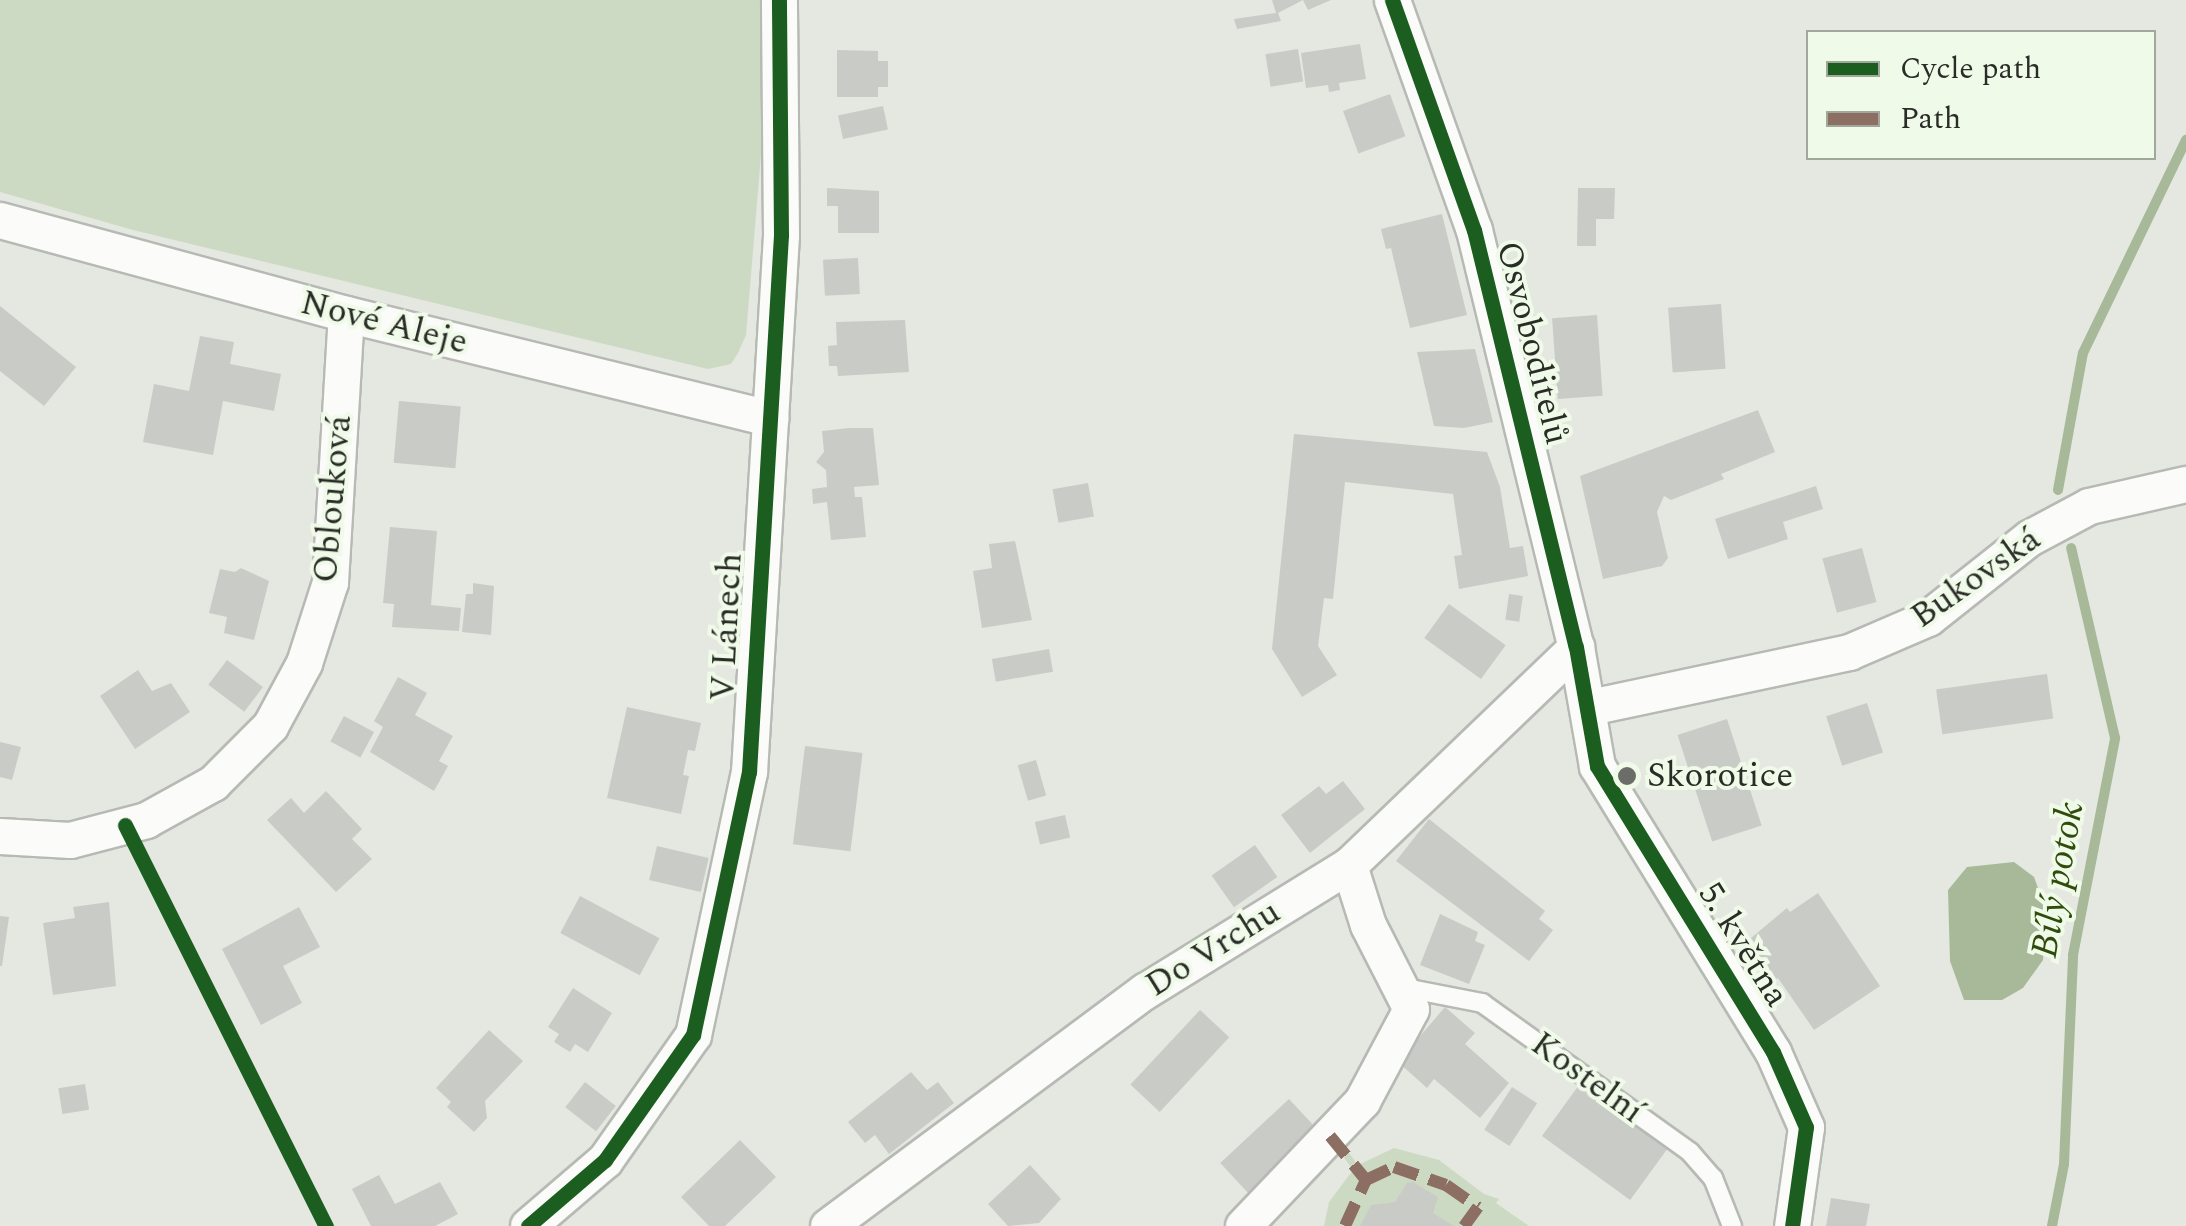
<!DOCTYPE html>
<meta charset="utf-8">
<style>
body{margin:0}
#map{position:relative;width:2186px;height:1226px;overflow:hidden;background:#e4e8e0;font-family:Spectral,serif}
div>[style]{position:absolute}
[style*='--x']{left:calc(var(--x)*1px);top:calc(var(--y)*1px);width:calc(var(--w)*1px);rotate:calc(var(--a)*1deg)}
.green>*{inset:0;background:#cddac3}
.water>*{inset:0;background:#a8b999}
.stream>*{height:10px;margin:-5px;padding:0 5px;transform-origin:5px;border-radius:5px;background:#a8b999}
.building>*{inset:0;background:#c9ccc6;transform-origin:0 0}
.roads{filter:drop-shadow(2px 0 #b7bab4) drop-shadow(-2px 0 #b7bab4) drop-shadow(0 2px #b7bab4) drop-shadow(0 -2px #b7bab4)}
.service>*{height:18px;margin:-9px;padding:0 9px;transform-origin:9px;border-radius:9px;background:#fbfcfa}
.minor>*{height:35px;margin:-17.5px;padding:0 17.5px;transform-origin:17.5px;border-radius:17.5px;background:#fbfcfa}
.quiet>*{height:12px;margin-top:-6px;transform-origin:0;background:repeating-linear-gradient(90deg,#8d6e63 0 25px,transparent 0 37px)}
.cycleway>*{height:15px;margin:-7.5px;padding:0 7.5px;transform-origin:7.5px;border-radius:7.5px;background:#1b5e20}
.dots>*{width:28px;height:28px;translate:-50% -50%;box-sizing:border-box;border:5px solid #f0fae9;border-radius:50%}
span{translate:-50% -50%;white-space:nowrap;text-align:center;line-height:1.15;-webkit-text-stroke:8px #f0fae9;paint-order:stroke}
.street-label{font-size:35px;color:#2a2d27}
.poi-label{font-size:35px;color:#2a2d27}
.left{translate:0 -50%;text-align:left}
.water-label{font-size:38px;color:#304c0c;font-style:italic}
.legend{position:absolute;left:1806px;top:30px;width:350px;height:130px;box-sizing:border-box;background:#f0fae9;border:2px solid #a1a89b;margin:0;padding:12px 18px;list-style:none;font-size:30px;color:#2a2d27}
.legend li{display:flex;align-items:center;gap:20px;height:50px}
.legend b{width:50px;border:2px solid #a1a89b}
</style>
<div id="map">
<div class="green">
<div style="clip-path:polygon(0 0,764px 0,767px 83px,746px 335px,738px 353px,731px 364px,708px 369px,133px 230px,0 192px)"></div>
<div style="clip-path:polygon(1338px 1138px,1358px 1165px,1394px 1148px,1439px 1160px,1484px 1194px,1499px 1199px,1496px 1203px,1529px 1226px,1324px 1226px,1329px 1202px,1353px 1170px,1335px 1145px)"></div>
</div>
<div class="water">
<div style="clip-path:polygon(2014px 862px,2034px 877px,2046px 910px,2043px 960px,2023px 988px,2002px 1000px,1964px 1000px,1950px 961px,1948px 890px,1967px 867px)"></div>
</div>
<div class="stream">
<div style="--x:2058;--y:490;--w:139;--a:-79.7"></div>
<div style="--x:2083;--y:353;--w:237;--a:-64.2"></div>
<div style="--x:2052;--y:1226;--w:63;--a:-79"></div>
<div style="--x:2064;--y:1164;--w:209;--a:-87.5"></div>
<div style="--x:2073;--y:955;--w:221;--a:-79"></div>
<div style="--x:2115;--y:738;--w:195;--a:-103"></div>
</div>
<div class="building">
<div style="clip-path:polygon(1272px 0,1331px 0,1308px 10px,1303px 0,1278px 13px,1281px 21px,1237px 29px,1234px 19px,1276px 13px)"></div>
<div style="clip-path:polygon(1360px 44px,1366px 79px,1339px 83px,1340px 90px,1329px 92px,1328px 85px,1306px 88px,1301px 53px)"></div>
<div style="left:1298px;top:49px;width:33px;height:33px;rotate:81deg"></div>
<div style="clip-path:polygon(837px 50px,878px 51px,878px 61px,888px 61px,888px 87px,878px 87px,878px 97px,837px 97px)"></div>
<div style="left:1390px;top:94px;width:45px;height:50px;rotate:70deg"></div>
<div style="left:883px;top:106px;width:24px;height:46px;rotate:78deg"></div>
<div style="clip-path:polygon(827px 188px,879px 191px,879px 233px,838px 233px,838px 206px,827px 206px)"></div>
<div style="clip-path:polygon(1578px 188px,1615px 188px,1614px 219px,1596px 219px,1596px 246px,1577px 246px)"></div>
<div style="clip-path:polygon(1442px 214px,1467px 315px,1410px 328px,1391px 248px,1386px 249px,1381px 229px)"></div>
<div style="left:858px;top:258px;width:36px;height:35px;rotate:87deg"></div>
<div style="left:1721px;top:304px;width:65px;height:53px;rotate:86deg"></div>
<div style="clip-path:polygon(0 306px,76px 367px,44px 406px,0 371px)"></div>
<div style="left:1597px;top:315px;width:81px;height:45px;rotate:86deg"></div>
<div style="clip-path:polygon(905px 320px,909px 372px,838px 376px,837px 366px,829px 366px,828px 346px,837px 345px,836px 322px)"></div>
<div style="clip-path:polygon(200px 336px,234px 342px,230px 364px,281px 374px,274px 411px,223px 401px,213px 455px,143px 442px,154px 384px,189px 391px)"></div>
<div style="clip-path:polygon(1475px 349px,1493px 422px,1464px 428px,1434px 426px,1417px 352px)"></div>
<div style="left:399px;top:401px;width:62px;height:62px;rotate:5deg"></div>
<div style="clip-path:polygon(1758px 410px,1775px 452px,1721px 474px,1724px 479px,1671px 500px,1664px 496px,1657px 512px,1668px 558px,1662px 566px,1603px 579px,1580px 476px)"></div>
<div style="clip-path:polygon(849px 428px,873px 428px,879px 485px,854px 487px,855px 497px,862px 497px,866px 537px,831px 540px,827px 502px,813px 504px,812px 489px,827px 487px,826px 470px,816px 462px,824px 452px,822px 431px)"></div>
<div style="clip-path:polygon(1294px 434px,1487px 452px,1500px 487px,1510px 548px,1523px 546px,1528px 576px,1459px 589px,1454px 556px,1462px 555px,1453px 494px,1345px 482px,1333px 599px,1324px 598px,1318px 646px,1337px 675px,1302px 697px,1272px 649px)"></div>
<div style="left:1088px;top:483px;width:34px;height:36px;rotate:80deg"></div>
<div style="clip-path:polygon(1816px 486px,1823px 509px,1783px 522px,1788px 539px,1728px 559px,1715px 519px)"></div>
<div style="clip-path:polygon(390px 527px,437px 531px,431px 605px,461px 608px,459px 631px,392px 627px,394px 604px,383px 603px)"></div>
<div style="clip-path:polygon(1015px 541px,1032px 620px,982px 628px,973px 571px,992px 568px,989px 544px)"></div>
<div style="left:1862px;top:548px;width:56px;height:41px;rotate:75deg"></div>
<div style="clip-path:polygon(241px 568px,269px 581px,254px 640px,224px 633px,227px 617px,209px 613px,220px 569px,235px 572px)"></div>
<div style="clip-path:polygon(473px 583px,494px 586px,491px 635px,462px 632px,466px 594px,473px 594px)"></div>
<div style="left:1509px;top:594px;width:14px;height:26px;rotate:8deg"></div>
<div style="left:1449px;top:604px;width:70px;height:42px;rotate:36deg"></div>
<div style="left:1049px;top:649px;width:23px;height:58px;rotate:80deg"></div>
<div style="left:227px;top:660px;width:45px;height:31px;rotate:37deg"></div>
<div style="clip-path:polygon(138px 670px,152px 691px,171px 683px,190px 712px,135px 749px,100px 696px)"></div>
<div style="left:2047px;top:674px;width:45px;height:112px;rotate:82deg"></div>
<div style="clip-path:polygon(398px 677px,427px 693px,415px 715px,453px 736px,439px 761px,448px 766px,434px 791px,370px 752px,383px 727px,374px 721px)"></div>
<div style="left:1867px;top:703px;width:52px;height:43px;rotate:72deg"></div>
<div style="clip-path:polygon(627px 707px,701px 723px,695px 751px,688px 750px,683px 775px,689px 776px,681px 814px,607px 798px)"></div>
<div style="left:344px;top:716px;width:34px;height:29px;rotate:28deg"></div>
<div style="left:1727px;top:719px;width:112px;height:52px;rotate:72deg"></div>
<div style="clip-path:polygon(0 742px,21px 747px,12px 780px,0 777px)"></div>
<div style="left:805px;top:746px;width:58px;height:99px;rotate:7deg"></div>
<div style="left:1036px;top:760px;width:37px;height:19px;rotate:74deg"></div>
<div style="clip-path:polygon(1343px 781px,1365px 809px,1310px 853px,1281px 815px,1319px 786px,1326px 794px)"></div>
<div style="clip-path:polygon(326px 791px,362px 829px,352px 839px,372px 859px,336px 892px,267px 820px,291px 798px,304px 813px)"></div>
<div style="left:1065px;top:815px;width:23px;height:31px;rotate:77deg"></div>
<div style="clip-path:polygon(1429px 819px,1545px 911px,1539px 919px,1553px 930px,1529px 961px,1396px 861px)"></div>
<div style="left:1255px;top:845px;width:39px;height:53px;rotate:55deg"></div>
<div style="left:657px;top:846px;width:53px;height:35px;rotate:13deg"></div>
<div style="clip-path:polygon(1818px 893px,1880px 986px,1814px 1030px,1778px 978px,1772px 981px,1750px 950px,1756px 945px,1751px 938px,1787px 908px,1790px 912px)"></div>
<div style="left:580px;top:896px;width:90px;height:42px;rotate:28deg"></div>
<div style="clip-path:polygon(109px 902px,116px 986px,53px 995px,43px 923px,75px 918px,73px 907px)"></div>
<div style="clip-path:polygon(299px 907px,320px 947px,283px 966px,302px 1003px,261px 1025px,222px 949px)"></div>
<div style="clip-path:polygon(1440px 914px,1478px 932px,1475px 941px,1485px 945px,1469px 984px,1420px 965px)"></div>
<div style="clip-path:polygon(0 916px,9px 917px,2px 966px,0 966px)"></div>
<div style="clip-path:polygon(573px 988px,612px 1013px,588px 1052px,575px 1044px,570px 1052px,554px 1042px,559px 1034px,548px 1027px)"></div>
<div style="clip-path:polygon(1445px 1007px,1475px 1033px,1465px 1044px,1509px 1083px,1480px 1118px,1434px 1079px,1427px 1088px,1398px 1062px)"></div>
<div style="left:1200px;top:1010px;width:40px;height:102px;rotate:43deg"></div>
<div style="clip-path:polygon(489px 1030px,523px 1061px,485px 1101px,487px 1118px,474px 1132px,447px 1107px,451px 1102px,436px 1088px)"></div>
<div style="clip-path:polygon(911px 1072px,927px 1090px,938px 1082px,954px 1103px,889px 1154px,875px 1135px,865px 1143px,848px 1122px)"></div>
<div style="left:585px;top:1082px;width:39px;height:32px;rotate:38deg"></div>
<div style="left:85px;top:1084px;width:26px;height:27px;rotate:81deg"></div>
<div style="left:1579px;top:1085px;width:109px;height:63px;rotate:36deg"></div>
<div style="left:1512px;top:1087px;width:30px;height:51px;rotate:33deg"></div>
<div style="left:1289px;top:1099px;width:50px;height:94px;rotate:47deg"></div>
<div style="clip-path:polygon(740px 1140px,776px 1177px,725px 1226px,709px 1226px,681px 1197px)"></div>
<div style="clip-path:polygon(1030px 1165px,1061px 1199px,1039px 1223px,1008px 1226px,988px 1204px)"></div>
<div style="clip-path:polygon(379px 1175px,395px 1204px,440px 1182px,458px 1214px,435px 1226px,371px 1226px,352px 1189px)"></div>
<div style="clip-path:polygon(1413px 1182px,1438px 1197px,1433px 1213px,1454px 1226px,1360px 1226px,1371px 1205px,1395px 1202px,1407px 1183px)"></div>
<div style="clip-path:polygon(1831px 1198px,1870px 1204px,1866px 1226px,1826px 1226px)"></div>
</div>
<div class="roads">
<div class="service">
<div style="--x:1400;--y:987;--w:84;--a:11"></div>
<div style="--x:1482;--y:1003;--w:256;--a:35.6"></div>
<div style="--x:1690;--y:1152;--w:35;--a:49"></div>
<div style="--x:1713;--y:1178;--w:52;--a:68.4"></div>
</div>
<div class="minor">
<div style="--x:1392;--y:0;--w:244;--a:70.4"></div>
<div style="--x:1474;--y:230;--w:429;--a:76.3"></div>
<div style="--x:1576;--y:647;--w:121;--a:80"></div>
<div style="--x:1597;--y:766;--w:336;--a:58.4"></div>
<div style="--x:1773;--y:1052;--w:82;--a:66.3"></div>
<div style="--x:1806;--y:1127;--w:100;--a:98"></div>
<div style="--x:0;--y:220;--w:359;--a:15.2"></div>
<div style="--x:346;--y:314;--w:437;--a:13.8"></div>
<div style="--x:1590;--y:707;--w:265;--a:-12"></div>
<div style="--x:1849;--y:652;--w:86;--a:-23.3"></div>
<div style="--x:1928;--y:618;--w:129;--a:-38.4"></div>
<div style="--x:2029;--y:538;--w:68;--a:-28.1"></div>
<div style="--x:2089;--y:506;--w:99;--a:-12.8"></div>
<div style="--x:0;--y:836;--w:70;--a:3.3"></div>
<div style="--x:70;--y:840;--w:79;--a:-14.7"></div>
<div style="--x:146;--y:820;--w:77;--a:-28.9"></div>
<div style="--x:213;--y:783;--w:81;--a:-45"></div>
<div style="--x:270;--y:726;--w:72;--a:-61.6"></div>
<div style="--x:304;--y:663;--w:85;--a:-72.2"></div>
<div style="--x:330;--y:582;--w:268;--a:-86.6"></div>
<div style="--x:528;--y:1226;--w:101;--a:-40.6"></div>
<div style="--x:605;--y:1160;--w:153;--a:-54.9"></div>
<div style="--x:693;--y:1035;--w:269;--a:-78"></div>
<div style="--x:749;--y:772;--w:538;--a:-86.59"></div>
<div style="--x:781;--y:235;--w:235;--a:-90.5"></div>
<div style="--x:828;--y:1226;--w:395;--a:-36.6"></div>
<div style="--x:1145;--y:991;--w:240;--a:-31.7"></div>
<div style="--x:1349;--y:865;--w:315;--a:-43.8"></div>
<div style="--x:1243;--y:1226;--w:173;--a:-46.4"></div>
<div style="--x:1362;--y:1101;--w:104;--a:-62"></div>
<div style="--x:1411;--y:1009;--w:94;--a:-117.1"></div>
<div style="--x:1368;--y:925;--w:63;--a:-107.6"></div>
</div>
</div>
<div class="quiet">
<div style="--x:1330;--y:1136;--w:57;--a:50.7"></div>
<div style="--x:1345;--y:1226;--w:51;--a:-65.5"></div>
<div style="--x:1366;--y:1180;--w:31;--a:-25"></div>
<div style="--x:1394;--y:1167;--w:55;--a:19.1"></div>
<div style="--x:1446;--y:1185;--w:39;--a:35"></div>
<div style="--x:1478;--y:1207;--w:24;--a:126"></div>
</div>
<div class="cycleway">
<div style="--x:1392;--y:0;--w:244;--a:70.4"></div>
<div style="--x:1474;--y:230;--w:429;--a:76.3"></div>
<div style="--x:1576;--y:647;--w:121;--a:80"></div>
<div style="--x:1597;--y:766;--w:336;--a:58.4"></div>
<div style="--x:1773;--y:1052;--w:82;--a:66.3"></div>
<div style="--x:1806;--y:1127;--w:100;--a:98"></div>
<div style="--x:125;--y:825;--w:449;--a:63.4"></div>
<div style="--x:528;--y:1226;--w:101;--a:-40.6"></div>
<div style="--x:605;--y:1160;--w:153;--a:-54.9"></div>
<div style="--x:693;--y:1035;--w:269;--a:-78"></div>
<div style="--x:749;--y:772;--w:538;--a:-86.59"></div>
<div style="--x:781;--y:235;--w:235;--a:-90.5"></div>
</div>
<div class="dots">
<div style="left:1627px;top:776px;background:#6b6e68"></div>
</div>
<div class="street-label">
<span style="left:384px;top:323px;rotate:14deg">Nové Aleje</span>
<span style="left:1532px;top:343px;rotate:76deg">Osvoboditelů</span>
<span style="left:333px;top:499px;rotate:-85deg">Oblouková</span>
<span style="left:1976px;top:578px;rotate:-35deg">Bukovská</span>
<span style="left:727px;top:627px;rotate:-87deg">V Lánech</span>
<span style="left:1743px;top:945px;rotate:58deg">5. května</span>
<span style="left:1213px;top:949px;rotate:-32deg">Do Vrchu</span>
<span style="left:1587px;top:1078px;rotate:36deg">Kostelní</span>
</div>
<div class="poi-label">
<span class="left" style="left:1647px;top:776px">Skorotice</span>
</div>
<div class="water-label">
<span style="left:2059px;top:880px;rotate:-80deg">Bílý potok</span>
</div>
<ul class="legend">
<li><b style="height:12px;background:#1b5e20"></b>Cycle path</li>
<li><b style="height:12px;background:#8d6e63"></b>Path</li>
</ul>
</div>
